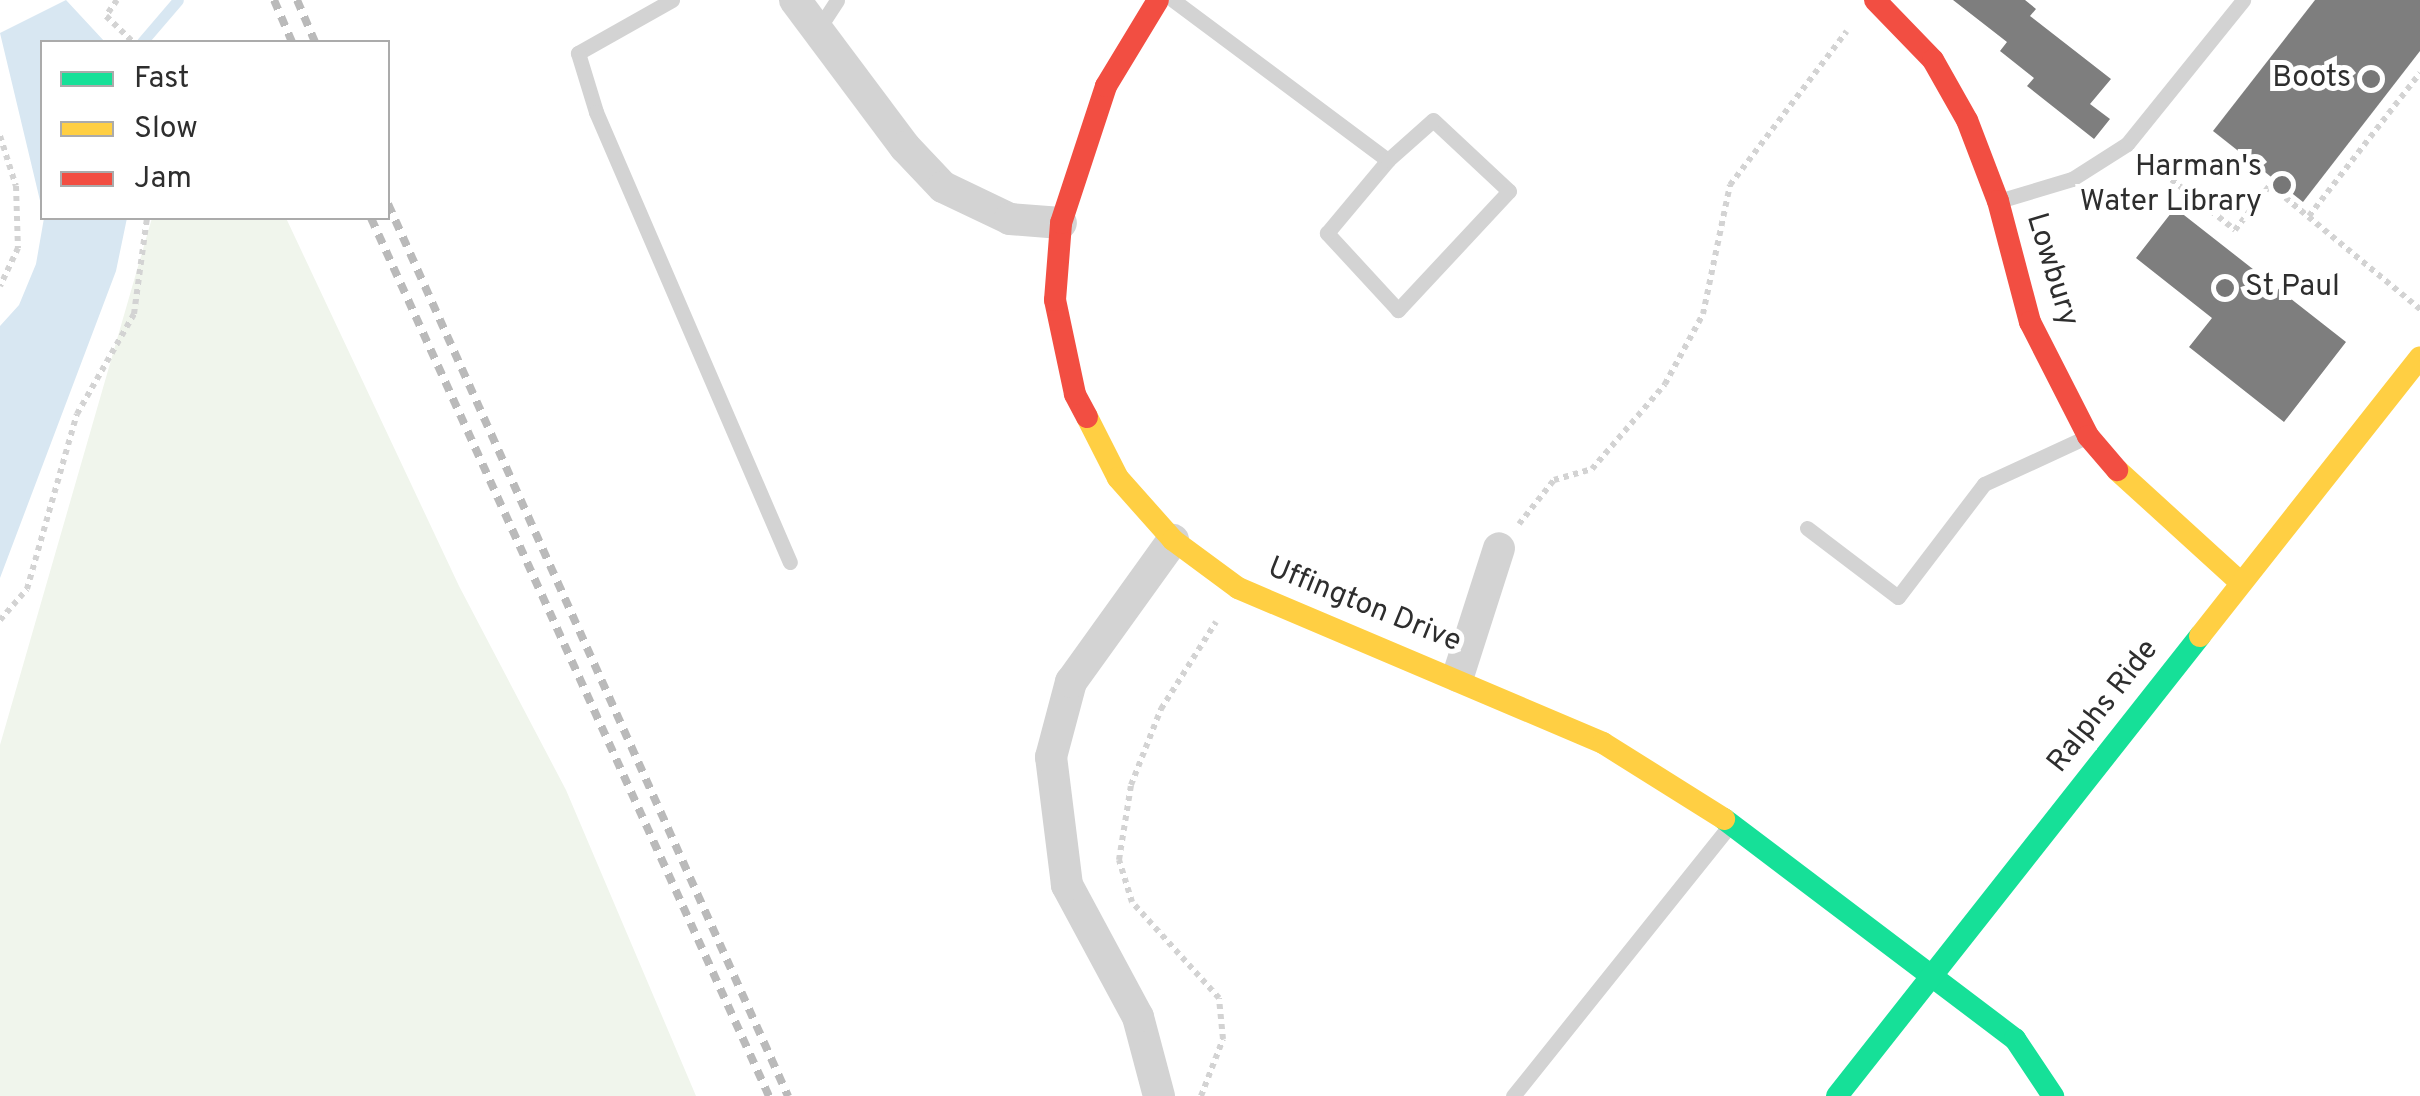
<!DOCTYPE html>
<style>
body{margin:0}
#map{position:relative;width:2420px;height:1096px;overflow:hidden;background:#fff;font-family:Overpass,sans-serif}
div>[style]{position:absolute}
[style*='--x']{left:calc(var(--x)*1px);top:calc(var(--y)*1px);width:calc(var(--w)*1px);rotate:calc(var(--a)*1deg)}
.green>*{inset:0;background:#f0f5ec}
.water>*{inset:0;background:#d8e7f2}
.stream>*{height:11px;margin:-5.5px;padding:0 5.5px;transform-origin:5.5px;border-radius:5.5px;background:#d8e7f2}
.building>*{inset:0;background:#7e7e7e}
.path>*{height:6px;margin-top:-3px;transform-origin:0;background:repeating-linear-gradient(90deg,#d3d3d3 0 5px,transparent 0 10px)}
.lane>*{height:15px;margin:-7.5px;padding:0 7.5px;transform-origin:7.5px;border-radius:7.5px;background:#d3d3d3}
.street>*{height:32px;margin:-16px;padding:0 16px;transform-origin:16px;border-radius:16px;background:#d3d3d3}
.fast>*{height:22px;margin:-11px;padding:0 11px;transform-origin:11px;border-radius:11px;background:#16e098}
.slow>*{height:22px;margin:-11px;padding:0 11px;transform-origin:11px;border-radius:11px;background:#ffcf43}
.jam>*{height:22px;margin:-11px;padding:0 11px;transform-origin:11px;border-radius:11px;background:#f24e42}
.rail>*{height:8px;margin-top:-4px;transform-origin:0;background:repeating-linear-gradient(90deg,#bababa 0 10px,transparent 0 18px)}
.dots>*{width:28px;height:28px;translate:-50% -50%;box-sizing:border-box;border:5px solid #fff;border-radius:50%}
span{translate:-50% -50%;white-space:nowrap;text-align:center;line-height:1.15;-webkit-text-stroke:10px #fff;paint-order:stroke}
.poi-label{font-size:30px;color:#2e2e2e}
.right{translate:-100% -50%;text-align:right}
.left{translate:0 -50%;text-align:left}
.street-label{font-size:30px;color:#2e2e2e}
.legend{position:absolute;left:40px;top:40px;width:350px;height:180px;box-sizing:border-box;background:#fff;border:2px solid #ababab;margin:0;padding:12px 18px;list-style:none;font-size:30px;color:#2e2e2e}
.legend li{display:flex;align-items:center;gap:20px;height:50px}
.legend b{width:50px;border:2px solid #ababab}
</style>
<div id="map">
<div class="green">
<div style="clip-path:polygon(152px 218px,286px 218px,459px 586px,566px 790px,696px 1096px,0 1096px,0 745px)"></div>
</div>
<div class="water">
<div style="clip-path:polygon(66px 0,105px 42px,42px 42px,42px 209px,0 33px)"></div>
<div style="clip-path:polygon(44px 218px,127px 218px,116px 271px,0 578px,0 326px,19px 305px,36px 264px)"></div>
</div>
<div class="stream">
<div style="--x:142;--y:42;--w:55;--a:-49.4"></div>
</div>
<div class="building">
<div style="clip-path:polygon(1953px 0,2025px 0,2036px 9px,2030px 16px,2111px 79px,2090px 104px,2110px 119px,2094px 139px,2027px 86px,2034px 78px,2000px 51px,2007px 42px)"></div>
<div style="clip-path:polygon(2315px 0,2420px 0,2420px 51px,2303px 202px,2213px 131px)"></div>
<div style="clip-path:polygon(2175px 208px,2346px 342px,2284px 422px,2189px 347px,2212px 318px,2136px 258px)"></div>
</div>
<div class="path">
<div style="--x:117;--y:0;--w:19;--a:125"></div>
<div style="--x:106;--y:16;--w:37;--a:44"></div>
<div style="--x:0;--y:136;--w:52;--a:72.3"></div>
<div style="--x:16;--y:186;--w:62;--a:88.2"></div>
<div style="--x:18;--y:248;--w:42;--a:115.3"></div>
<div style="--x:2148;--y:161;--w:111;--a:38.4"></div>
<div style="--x:2235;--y:230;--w:57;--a:-52.1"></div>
<div style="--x:2270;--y:185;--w:195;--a:39.6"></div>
<div style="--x:2309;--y:216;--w:181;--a:-52.2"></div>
<div style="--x:1519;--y:524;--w:56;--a:-51.5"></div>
<div style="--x:1554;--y:480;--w:40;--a:-16"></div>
<div style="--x:1592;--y:469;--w:112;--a:-49.3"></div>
<div style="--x:1665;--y:384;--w:80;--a:-61.5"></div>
<div style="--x:1703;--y:314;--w:132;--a:-78.2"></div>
<div style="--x:1730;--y:185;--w:193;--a:-52.8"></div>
<div style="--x:0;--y:620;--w:41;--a:-48.9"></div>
<div style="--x:27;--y:589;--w:182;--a:-74.1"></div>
<div style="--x:77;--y:414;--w:115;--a:-60.3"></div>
<div style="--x:134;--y:314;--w:97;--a:-82.3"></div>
<div style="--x:1201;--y:1096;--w:61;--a:-68.9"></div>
<div style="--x:1223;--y:1039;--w:41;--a:-95.6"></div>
<div style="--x:1219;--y:998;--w:130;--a:-132.2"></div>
<div style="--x:1132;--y:902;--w:44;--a:-107.2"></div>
<div style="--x:1119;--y:860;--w:76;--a:-80.9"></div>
<div style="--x:1131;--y:785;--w:82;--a:-68.5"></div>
<div style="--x:1161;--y:709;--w:103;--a:-57.7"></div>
</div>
<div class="lane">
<div style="--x:672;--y:0;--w:108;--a:150.6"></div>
<div style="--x:578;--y:53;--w:62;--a:73"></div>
<div style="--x:596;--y:112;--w:490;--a:66.7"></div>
<div style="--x:1173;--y:0;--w:268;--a:36.7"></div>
<div style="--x:819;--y:28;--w:33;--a:-57"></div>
<div style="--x:1433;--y:120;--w:104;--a:43.1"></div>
<div style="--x:1509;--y:191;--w:163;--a:133"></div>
<div style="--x:1398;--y:310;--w:105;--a:-132.7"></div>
<div style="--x:1327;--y:233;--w:95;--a:-50.1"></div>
<div style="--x:1388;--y:160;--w:60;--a:-41.6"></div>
<div style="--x:2002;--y:200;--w:73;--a:-16.7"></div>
<div style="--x:2072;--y:179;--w:65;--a:-32.5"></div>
<div style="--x:2127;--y:144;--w:185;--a:-51.1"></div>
<div style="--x:1807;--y:528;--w:114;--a:37.2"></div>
<div style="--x:1898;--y:597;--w:142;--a:-52.7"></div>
<div style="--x:1984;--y:484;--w:110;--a:-24.7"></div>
<div style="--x:1513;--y:1096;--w:346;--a:-51.3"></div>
</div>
<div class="street">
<div style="--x:795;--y:0;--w:184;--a:53.2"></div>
<div style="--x:905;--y:147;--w:55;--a:46.5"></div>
<div style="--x:943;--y:187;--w:74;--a:25.5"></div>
<div style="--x:1010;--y:219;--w:51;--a:4.5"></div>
<div style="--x:1458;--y:676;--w:134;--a:-72.2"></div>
<div style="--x:1159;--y:1096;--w:82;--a:-104.9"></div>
<div style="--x:1138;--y:1017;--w:150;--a:-118.3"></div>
<div style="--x:1067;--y:885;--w:129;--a:-97.1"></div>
<div style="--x:1051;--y:757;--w:78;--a:-75.1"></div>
<div style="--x:1071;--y:682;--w:175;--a:-54.3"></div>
</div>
<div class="fast">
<div style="--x:1724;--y:819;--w:365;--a:37.1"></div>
<div style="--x:2015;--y:1039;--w:69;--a:56.3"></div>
<div style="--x:1837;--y:1096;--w:586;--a:-51.72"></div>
</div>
<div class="slow">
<div style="--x:1087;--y:417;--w:68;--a:63.1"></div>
<div style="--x:1118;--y:478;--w:83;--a:48.4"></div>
<div style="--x:1173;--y:540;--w:81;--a:36.4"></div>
<div style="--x:1238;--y:588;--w:397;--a:23"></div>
<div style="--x:1603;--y:743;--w:143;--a:32.1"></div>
<div style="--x:2117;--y:470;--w:165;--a:42.3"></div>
<div style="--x:2200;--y:636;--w:355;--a:-51.7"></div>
</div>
<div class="jam">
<div style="--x:1875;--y:0;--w:83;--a:46"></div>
<div style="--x:1933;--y:60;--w:69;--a:60.5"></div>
<div style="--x:1967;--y:120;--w:87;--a:69.1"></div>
<div style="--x:1998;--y:201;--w:125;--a:75.2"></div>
<div style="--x:2030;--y:322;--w:128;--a:63"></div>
<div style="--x:2088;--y:436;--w:45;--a:49.5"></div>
<div style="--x:1087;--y:417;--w:26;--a:-118"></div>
<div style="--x:1075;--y:394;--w:96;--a:-102"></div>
<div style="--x:1055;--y:300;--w:77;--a:-85.5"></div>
<div style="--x:1061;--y:223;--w:144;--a:-71.8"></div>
<div style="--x:1106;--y:86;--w:100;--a:-58.8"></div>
</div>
<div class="rail">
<div style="--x:274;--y:0;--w:46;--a:66.8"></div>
<div style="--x:297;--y:0;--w:46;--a:66.8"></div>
<div style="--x:388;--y:204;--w:978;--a:65.85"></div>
<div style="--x:371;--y:218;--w:964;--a:65.62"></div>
</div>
<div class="dots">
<div style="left:2371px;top:79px;background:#777"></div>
<div style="left:2282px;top:185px;background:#777"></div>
<div style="left:2225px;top:288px;background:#777"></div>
</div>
<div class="poi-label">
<span class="right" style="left:2351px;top:79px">Boots</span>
<span class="right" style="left:2262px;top:185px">Harman's<br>Water Library</span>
<span class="left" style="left:2245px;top:288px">St Paul</span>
</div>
<div class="street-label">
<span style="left:2051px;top:270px;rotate:73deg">Lowbury</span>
<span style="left:1364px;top:606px;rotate:22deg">Uffington Drive</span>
<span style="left:2104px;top:707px;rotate:-52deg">Ralphs Ride</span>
</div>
<ul class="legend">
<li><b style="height:12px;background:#16e098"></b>Fast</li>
<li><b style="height:12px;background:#ffcf43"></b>Slow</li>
<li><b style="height:12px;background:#f24e42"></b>Jam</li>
</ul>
</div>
